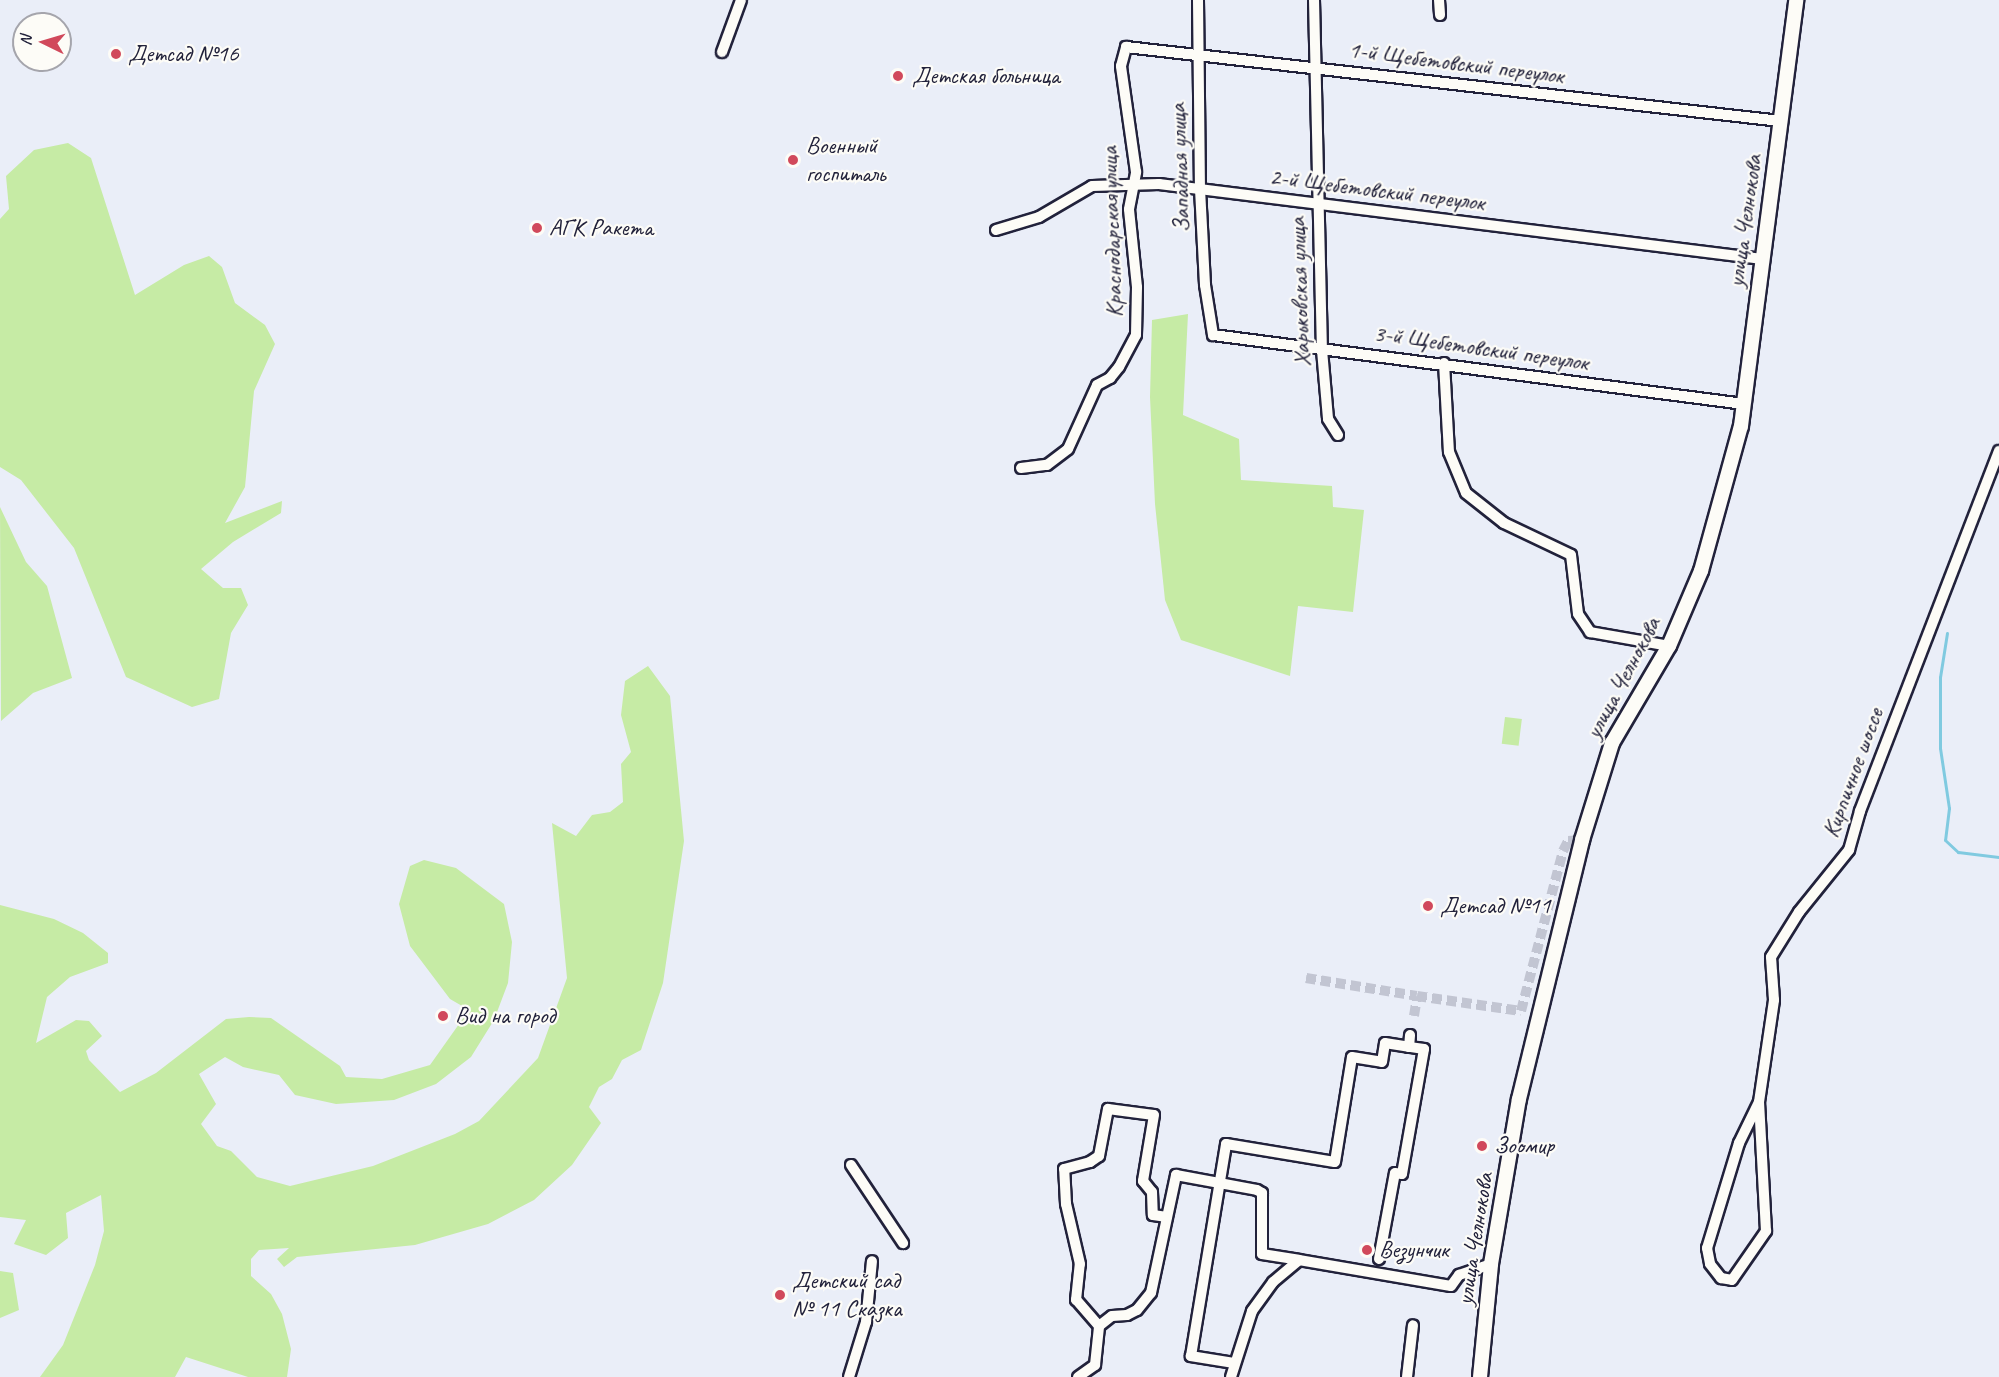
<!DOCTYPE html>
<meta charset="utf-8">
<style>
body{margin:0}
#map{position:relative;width:1999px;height:1377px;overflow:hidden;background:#eaeef8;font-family:Caveat,sans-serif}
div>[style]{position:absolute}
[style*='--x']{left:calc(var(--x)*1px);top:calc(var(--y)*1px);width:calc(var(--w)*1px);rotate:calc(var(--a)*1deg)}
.green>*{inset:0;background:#c6eba5;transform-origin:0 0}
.stream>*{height:3px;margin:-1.5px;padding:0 1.5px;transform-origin:1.5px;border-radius:1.5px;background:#80cae0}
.minor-tunnel>*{height:10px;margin-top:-5px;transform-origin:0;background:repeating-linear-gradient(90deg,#c2c5d2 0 10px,transparent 0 15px)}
.roads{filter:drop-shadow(2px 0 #22223b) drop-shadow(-2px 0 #22223b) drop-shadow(0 2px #22223b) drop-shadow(0 -2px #22223b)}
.minor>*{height:10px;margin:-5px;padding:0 5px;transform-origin:5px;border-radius:5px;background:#fdfcf7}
.major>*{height:14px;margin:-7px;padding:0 7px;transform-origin:7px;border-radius:7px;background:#fdfcf7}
.dots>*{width:16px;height:16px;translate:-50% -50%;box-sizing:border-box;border:3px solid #fdfcf7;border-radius:50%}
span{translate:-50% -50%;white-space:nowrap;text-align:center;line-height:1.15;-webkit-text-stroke:4.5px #fdfcf7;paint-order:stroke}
.poi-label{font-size:24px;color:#22223b}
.left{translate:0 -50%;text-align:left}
.street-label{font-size:24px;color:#22223b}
.north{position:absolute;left:12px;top:12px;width:60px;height:60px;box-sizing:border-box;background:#fdfcf7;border:2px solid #a5a5ac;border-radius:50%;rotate:275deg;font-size:16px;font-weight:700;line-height:24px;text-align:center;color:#22223b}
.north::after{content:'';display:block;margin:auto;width:21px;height:27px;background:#d1495b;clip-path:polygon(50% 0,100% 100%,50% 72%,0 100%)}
</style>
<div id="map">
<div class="green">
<div style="clip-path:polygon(68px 143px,91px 158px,135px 295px,184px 265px,209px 256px,222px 267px,235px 303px,265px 325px,275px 344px,254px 391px,245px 487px,225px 523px,282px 501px,281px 513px,233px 542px,201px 569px,223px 588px,241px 588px,248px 605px,231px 633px,219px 699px,192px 707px,126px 677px,74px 548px,21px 480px,0 467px,0 219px,9px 209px,6px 176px,34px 150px)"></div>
<div style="clip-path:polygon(1188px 314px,1183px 415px,1239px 439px,1241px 480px,1332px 486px,1333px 507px,1364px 510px,1353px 612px,1298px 606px,1290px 676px,1181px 640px,1165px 600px,1155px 504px,1150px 397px,1152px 320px)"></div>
<div style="clip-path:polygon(0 507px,26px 562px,47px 586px,72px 678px,33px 693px,1px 721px)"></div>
<div style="clip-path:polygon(648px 666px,670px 696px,684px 841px,663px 983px,641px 1050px,622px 1060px,612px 1079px,599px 1087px,589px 1107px,601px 1123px,572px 1165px,534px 1200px,488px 1224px,415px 1245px,297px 1257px,284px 1267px,277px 1259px,289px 1248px,259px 1250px,251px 1259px,251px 1276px,271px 1294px,282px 1314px,291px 1349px,287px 1377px,248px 1377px,186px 1357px,175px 1377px,40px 1377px,63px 1345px,95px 1265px,104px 1231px,101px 1195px,66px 1213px,68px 1238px,46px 1255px,14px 1244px,26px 1220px,0 1217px,0 905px,54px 919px,83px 933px,108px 953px,108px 963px,70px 977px,47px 997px,36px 1043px,76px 1020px,89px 1021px,102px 1036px,86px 1051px,89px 1060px,120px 1092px,156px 1073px,226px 1019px,249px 1017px,271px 1018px,340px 1066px,346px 1077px,382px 1079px,430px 1065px,469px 1010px,450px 999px,410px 946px,399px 904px,410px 866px,424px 860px,456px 868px,504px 904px,512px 942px,508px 983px,494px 1020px,471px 1057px,436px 1084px,394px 1100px,336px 1104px,295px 1095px,279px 1075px,243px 1067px,225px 1057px,199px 1074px,216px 1104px,201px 1124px,217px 1146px,231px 1151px,257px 1177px,290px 1186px,373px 1166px,455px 1134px,479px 1121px,538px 1058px,567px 978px,552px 823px,576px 836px,592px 815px,610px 812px,623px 802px,621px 764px,631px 752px,621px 715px,625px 681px)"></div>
<div style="left:1505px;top:717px;width:17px;height:27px;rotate:7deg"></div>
<div style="clip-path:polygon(0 1271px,13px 1273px,19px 1310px,0 1318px)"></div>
</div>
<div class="stream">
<div style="--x:1947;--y:633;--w:45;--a:99"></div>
<div style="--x:1940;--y:677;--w:71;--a:90"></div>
<div style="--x:1940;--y:748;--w:61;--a:81.5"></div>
<div style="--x:1949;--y:808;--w:32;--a:97"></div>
<div style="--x:1945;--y:840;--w:18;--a:43"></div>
<div style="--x:1958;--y:852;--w:41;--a:7"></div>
</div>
<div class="minor-tunnel">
<div style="--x:1306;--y:978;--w:112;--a:9.2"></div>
<div style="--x:1414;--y:1016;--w:20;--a:-81"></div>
<div style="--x:1417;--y:996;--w:105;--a:8.2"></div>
<div style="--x:1521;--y:1011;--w:165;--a:-75.3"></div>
<div style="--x:1563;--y:851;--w:11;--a:-63"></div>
<div style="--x:1568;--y:841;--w:14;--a:-4"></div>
</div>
<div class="roads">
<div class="minor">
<div style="--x:1198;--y:0;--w:189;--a:89.4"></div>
<div style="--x:1200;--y:189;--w:96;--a:87"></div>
<div style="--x:1205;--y:285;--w:51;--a:80.9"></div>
<div style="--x:1213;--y:335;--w:535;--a:7.4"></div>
<div style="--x:1314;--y:0;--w:350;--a:88.7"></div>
<div style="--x:1322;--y:350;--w:69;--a:85"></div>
<div style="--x:1328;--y:419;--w:19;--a:58"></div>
<div style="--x:1439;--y:0;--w:15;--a:86"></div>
<div style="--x:722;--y:52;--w:55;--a:-69.9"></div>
<div style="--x:996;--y:230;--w:45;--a:-16.8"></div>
<div style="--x:1039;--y:217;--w:61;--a:-30.3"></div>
<div style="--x:1092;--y:186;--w:67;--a:-1.7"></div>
<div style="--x:1159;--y:184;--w:608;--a:7.09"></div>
<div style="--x:1444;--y:363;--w:89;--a:86.8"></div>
<div style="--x:1449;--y:452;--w:44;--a:67.5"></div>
<div style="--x:1466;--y:493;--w:48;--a:38.3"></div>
<div style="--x:1504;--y:523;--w:74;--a:25.5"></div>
<div style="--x:1571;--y:555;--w:59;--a:83.2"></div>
<div style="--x:1578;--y:614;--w:22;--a:56"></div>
<div style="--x:1590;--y:632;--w:80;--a:10"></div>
<div style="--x:1021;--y:468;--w:26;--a:-7"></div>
<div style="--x:1047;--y:465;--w:26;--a:-37"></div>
<div style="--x:1068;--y:449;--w:70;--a:-65.6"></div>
<div style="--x:1097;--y:385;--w:15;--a:-28"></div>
<div style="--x:1110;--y:378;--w:14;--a:-51"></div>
<div style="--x:1119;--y:367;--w:36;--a:-62"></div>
<div style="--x:1136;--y:335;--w:48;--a:-88.8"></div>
<div style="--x:1137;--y:287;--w:78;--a:-95.9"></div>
<div style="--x:1129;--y:209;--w:38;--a:-79"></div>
<div style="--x:1136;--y:172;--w:107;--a:-98.1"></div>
<div style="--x:1121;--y:66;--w:20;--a:-75"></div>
<div style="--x:1126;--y:47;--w:659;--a:6.45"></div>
<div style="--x:1759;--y:1102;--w:46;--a:116"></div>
<div style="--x:1739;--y:1143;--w:110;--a:106.9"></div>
<div style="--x:1707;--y:1248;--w:16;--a:79"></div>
<div style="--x:1710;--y:1264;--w:18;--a:52"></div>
<div style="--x:1721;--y:1278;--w:11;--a:10"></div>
<div style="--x:1732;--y:1280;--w:60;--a:-55.2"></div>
<div style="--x:1766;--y:1231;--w:129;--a:-93.1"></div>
<div style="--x:1759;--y:1102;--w:103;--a:-81.6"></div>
<div style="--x:1774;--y:1000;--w:43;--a:-94"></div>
<div style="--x:1771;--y:957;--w:53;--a:-58.1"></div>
<div style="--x:1799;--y:912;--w:80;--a:-51.1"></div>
<div style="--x:1849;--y:850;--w:41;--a:-74.2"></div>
<div style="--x:1860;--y:811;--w:386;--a:-68.9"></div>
<div style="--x:851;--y:1165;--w:94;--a:56.3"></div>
<div style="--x:1379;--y:1259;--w:87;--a:-79.5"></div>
<div style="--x:1395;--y:1173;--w:7;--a:8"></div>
<div style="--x:1402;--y:1174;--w:127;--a:-80"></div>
<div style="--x:1424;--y:1049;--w:15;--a:-172"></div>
<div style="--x:1099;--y:1326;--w:16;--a:-38"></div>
<div style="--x:1112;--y:1316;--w:15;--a:-4"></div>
<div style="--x:1127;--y:1315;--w:11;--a:-27"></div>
<div style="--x:1137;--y:1310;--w:22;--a:-51"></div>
<div style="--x:1151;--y:1293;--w:121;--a:-78"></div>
<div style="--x:1176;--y:1175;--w:82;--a:10.5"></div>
<div style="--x:1257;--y:1190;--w:6;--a:31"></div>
<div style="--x:1262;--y:1193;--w:61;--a:90"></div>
<div style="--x:1262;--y:1254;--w:37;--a:9"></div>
<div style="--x:1234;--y:1363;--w:44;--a:-170.8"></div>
<div style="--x:1191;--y:1356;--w:215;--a:-80.6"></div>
<div style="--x:1226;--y:1144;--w:110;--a:9.4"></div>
<div style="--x:1335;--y:1162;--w:106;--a:-80.8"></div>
<div style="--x:1352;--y:1057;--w:30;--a:9"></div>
<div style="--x:1382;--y:1062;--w:19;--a:-81"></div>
<div style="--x:1385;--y:1043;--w:24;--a:9"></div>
<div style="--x:1409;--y:1047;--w:12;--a:-85"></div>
<div style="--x:849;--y:1377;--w:58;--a:-72.8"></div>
<div style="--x:866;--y:1322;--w:61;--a:-84.4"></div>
<div style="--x:1078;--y:1377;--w:21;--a:-35"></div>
<div style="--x:1095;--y:1365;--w:39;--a:-84"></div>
<div style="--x:1099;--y:1326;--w:35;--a:-131"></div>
<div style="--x:1076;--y:1300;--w:36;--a:-84"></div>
<div style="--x:1080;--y:1264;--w:62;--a:-103.1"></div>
<div style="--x:1066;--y:1204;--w:35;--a:-93"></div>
<div style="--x:1064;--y:1169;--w:27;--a:-15"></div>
<div style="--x:1090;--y:1162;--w:11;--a:-34"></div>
<div style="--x:1099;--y:1156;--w:48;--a:-79.2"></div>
<div style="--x:1108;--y:1109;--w:46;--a:7.4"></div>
<div style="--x:1154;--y:1115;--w:67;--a:99.5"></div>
<div style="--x:1143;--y:1181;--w:14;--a:51"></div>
<div style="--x:1152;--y:1192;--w:23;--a:88"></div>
<div style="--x:1153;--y:1215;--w:14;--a:8"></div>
<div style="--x:1231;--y:1377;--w:69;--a:-72.3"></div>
<div style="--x:1252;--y:1311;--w:36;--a:-54"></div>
<div style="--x:1273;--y:1282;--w:34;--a:-40"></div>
<div style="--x:1299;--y:1260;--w:154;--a:9.7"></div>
<div style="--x:1451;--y:1286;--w:14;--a:-54"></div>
<div style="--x:1459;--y:1275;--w:34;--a:-19"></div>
<div style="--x:1407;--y:1377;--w:52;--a:-83.4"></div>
</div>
<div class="major">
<div style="--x:1480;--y:1377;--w:114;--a:-84.4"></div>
<div style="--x:1491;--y:1264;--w:167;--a:-80.4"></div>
<div style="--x:1519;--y:1099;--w:267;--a:-76.3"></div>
<div style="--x:1582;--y:840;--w:102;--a:-72.8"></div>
<div style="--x:1612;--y:743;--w:113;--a:-59.6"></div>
<div style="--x:1669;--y:646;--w:82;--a:-66.9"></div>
<div style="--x:1701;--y:571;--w:150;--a:-74.6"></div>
<div style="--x:1741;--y:426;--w:430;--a:-82.6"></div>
</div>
</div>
<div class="dots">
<div style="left:116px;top:54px;background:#d1495b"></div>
<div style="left:898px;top:76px;background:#d1495b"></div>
<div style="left:793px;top:160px;background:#d1495b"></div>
<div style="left:537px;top:228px;background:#d1495b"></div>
<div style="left:1428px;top:906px;background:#d1495b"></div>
<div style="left:443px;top:1016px;background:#d1495b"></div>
<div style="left:1482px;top:1146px;background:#d1495b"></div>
<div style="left:1367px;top:1250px;background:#d1495b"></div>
<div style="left:780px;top:1295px;background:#d1495b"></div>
</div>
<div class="poi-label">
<span class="left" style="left:128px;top:54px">Детсад №16</span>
<span class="left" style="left:912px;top:76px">Детская больница</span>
<span class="left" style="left:806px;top:160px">Военный<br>госпиталь</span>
<span class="left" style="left:549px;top:228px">АГК Ракета</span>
<span class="left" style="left:1440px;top:906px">Детсад №11</span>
<span class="left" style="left:455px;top:1016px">Вид на город</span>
<span class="left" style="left:1494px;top:1146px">Зоомир</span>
<span class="left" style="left:1379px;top:1250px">Везунчик</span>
<span class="left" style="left:792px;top:1295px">Детский сад<br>№ 11 Сказка</span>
</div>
<div class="street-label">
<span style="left:1456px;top:63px;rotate:7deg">1-й Щебетовский переулок</span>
<span style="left:1180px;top:168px;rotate:-92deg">Западная улица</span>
<span style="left:1377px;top:190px;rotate:7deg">2-й Щебетовский переулок</span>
<span style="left:1745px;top:221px;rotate:-82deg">улица Челнокова</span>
<span style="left:1112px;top:232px;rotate:-92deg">Краснодарская улица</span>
<span style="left:1300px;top:292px;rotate:-92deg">Харьковская улица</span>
<span style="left:1481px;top:348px;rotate:8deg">3-й Щебетовский переулок</span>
<span style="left:1623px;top:678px;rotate:-62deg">улица Челнокова</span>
<span style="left:1853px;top:773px;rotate:-70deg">Кирпичное шоссе</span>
<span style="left:1475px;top:1239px;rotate:-81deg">улица Челнокова</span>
</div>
<div class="north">N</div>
</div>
